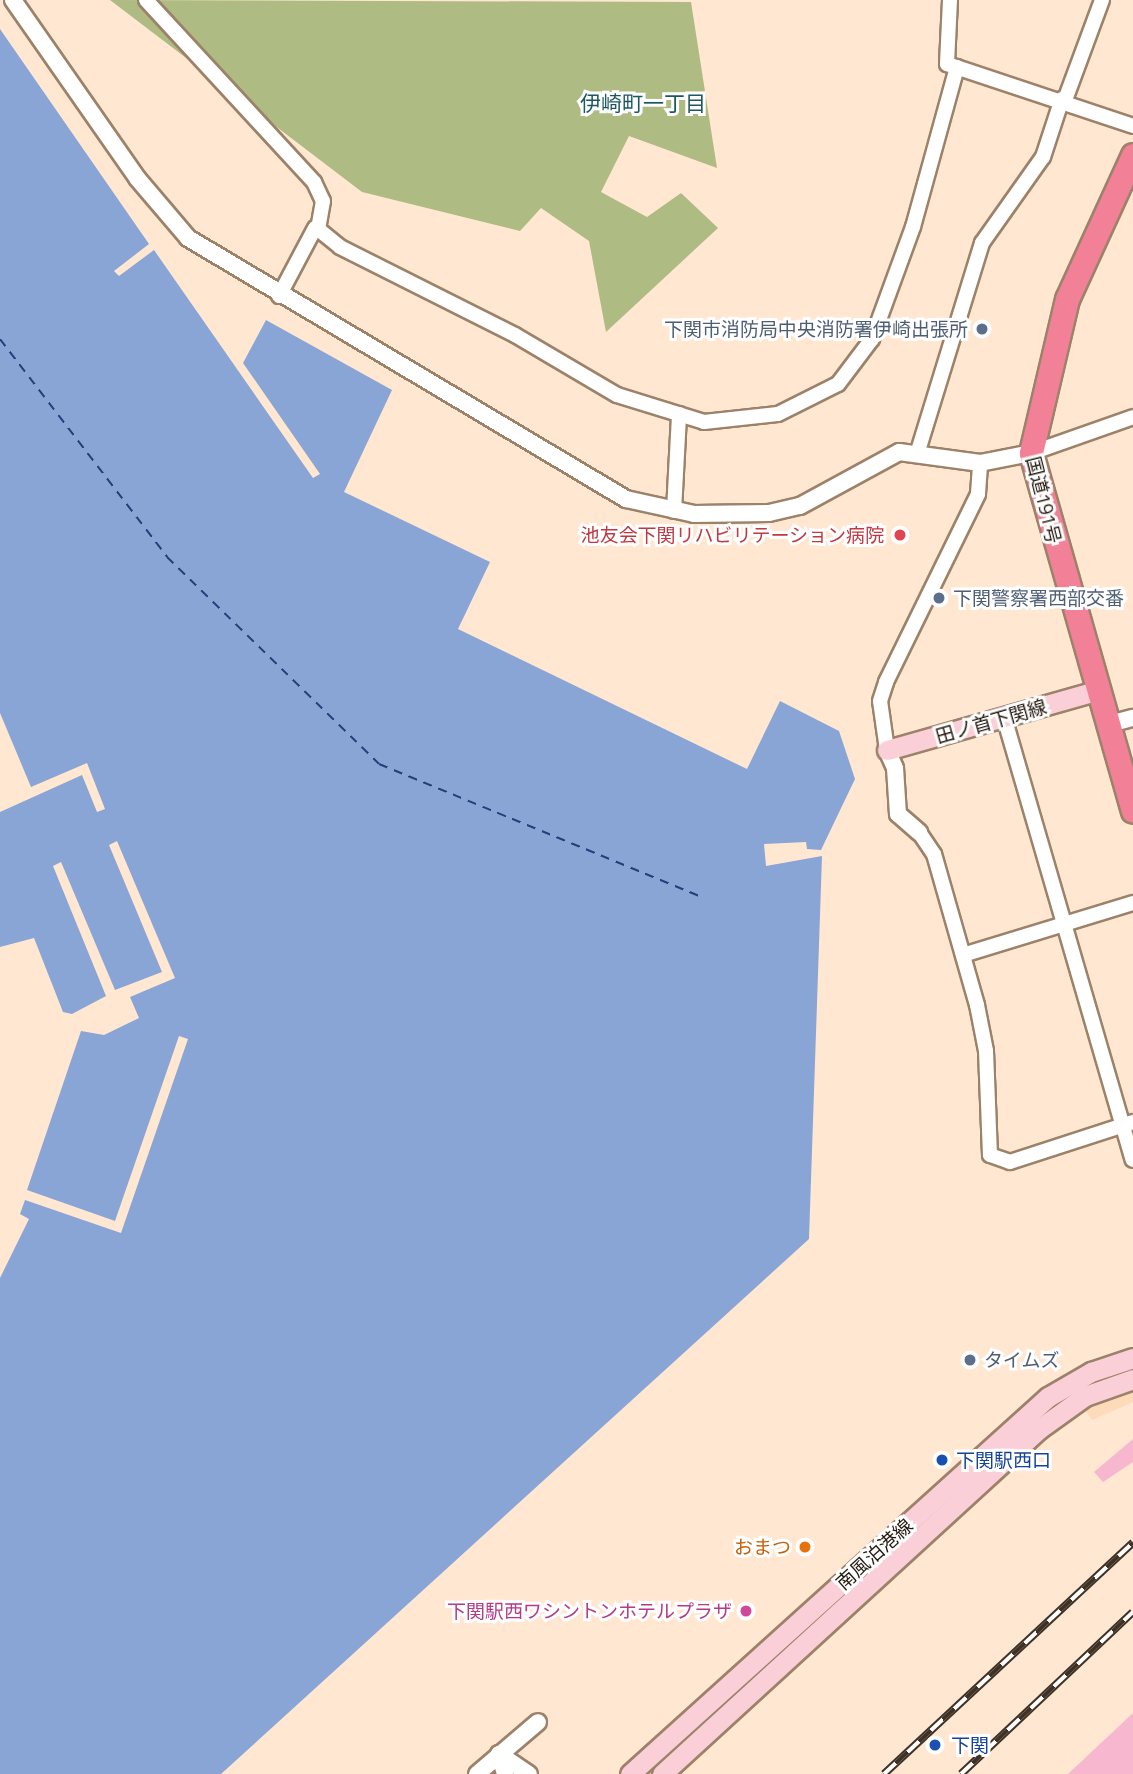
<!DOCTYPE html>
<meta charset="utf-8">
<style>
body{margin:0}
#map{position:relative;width:1133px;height:1774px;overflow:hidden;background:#ffe7d2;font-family:"Titillium Web","Noto Sans JP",sans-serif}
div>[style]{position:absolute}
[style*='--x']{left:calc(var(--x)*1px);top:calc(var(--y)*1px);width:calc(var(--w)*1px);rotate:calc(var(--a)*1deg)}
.built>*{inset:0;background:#fddab9}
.forest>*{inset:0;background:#aebb82}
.water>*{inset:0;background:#89a5d6}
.ferry>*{height:2px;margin-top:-1px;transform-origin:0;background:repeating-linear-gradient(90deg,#1f407b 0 9px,transparent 0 16px)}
.building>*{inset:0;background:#f6b7cf}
.roads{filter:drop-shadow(2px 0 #9c8269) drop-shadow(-2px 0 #9c8269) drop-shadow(0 2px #9c8269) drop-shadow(0 -2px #9c8269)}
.minor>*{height:14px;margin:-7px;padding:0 7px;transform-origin:7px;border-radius:7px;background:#fff}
.tertiary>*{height:16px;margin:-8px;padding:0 8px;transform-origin:8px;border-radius:8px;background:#fff}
.secondary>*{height:19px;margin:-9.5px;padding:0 9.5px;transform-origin:9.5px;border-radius:9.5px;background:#facfd7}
.trunk>*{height:23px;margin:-11.5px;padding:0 11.5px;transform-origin:11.5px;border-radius:11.5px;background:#f28096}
.rail>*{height:8px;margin-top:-4px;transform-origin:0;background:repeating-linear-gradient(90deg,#fff 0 16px,#3e3227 0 32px);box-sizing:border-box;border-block:2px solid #3e3227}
.dots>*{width:19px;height:19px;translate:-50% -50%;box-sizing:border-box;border:4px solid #fff;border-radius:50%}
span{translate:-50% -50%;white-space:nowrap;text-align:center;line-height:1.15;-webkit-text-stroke:6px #fff;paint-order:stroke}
.service-label{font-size:19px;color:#4e5e75}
.right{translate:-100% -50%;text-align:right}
.left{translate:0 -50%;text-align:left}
.street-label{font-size:19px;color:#23190f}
.health-label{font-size:19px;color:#be3a42}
.transit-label{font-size:19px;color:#164399}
.food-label{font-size:19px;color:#c56008}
.hotel-label{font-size:19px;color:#b23c85}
.neighbourhood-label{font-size:21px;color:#1d585e}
</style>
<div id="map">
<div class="built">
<div style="clip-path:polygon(1133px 1391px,1133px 1402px,1092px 1420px,1085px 1410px)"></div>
</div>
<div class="forest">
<div style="clip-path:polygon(110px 0,691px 2px,717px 168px,629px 136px,601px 192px,647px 217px,681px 193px,718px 228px,606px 332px,589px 241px,541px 208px,520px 231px,362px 192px)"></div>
</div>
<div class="water">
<div style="clip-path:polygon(0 29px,149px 244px,114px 271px,119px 276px,154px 250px,313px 478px,320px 474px,243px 363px,266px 320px,392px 390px,344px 492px,490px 562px,458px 629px,747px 769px,780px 701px,839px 731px,855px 779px,821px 850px,807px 849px,806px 842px,764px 844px,766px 866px,822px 856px,809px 1239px,221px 1774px,0 1774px,0 1278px,29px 1219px,20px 1214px,25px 1200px,121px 1233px,188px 1039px,179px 1036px,115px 1221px,27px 1190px,81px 1031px,104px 1035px,139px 1018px,130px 997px,175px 978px,117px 841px,109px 845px,162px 972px,115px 990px,61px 862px,53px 866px,106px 996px,72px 1014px,63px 1012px,34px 938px,0 947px,0 812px,82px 775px,97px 812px,105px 809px,87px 763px,31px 787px,0 713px)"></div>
</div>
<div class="ferry">
<div style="--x:0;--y:339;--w:275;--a:52.5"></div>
<div style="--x:167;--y:557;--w:296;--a:44.3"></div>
<div style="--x:379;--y:764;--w:349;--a:22.4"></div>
</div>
<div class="building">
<div style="clip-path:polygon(1133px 1439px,1133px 1462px,1103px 1482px,1094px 1472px)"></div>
<div style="clip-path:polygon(1133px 1713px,1133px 1774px,1068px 1774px)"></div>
</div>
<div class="roads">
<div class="minor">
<div style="--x:146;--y:0;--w:248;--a:47.3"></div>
<div style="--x:314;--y:182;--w:21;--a:65"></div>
<div style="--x:323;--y:201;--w:28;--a:100"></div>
<div style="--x:318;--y:229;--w:28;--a:39"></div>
<div style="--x:340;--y:247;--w:196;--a:26.7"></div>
<div style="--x:515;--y:335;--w:118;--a:30.5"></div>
<div style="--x:617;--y:395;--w:91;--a:17.2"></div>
<div style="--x:704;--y:422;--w:74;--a:-6.2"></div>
<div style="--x:778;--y:414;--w:67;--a:-26.6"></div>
<div style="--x:838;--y:384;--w:56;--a:-52.9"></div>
<div style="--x:872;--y:339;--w:119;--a:-69.9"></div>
<div style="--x:913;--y:227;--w:166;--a:-74.6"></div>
<div style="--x:950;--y:0;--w:64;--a:92.7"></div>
<div style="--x:947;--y:64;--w:196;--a:18.4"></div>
<div style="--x:1065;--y:100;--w:107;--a:-69.7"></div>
<div style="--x:279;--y:296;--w:77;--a:-62.1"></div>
<div style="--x:918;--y:451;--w:218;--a:-72.9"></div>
<div style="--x:982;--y:243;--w:105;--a:-54.7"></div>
<div style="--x:1043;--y:157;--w:61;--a:-71.9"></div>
<div style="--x:1031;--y:453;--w:108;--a:-19.4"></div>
<div style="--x:674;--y:511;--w:97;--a:-87"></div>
<div style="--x:1004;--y:717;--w:461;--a:73.8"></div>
<div style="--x:887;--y:750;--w:49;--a:-98.1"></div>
<div style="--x:880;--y:701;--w:20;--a:-72"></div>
<div style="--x:886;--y:682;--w:209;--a:-63.9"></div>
<div style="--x:978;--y:494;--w:31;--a:-86"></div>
<div style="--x:919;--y:832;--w:27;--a:56"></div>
<div style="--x:934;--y:854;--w:157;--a:74.1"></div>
<div style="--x:977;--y:1005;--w:47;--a:78.9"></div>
<div style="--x:986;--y:1051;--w:104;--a:87.8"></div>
<div style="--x:990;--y:1155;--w:21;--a:19"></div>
<div style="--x:1010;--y:1162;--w:129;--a:-18"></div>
<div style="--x:963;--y:955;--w:178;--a:-17"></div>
</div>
<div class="tertiary">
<div style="--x:13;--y:0;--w:217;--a:55.1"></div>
<div style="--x:137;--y:178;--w:79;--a:49.6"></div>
<div style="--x:188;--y:238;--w:510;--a:30.79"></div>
<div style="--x:626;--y:499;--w:70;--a:12.4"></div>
<div style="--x:694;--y:514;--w:75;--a:-0.8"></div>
<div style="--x:769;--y:513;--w:32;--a:-13"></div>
<div style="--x:800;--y:506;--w:113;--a:-28.6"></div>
<div style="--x:899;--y:452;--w:82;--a:7.7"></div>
<div style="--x:980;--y:463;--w:52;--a:-11.1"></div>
<div style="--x:1106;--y:725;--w:28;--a:-15"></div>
<div style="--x:887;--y:750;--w:20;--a:66"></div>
<div style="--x:895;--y:768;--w:46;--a:86.3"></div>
<div style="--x:898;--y:814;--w:28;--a:41"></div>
<div style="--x:499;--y:1754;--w:36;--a:34"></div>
<div style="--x:499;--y:1754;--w:21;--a:73"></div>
<div style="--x:477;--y:1774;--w:80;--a:-40.4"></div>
</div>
<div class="secondary">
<div style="--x:887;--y:750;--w:216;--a:-15.8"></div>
<div style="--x:630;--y:1774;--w:563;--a:-42.05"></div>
<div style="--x:1048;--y:1397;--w:50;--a:-30.2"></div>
<div style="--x:1091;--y:1372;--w:44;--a:-18.4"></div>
<div style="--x:662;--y:1774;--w:511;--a:-42.46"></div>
<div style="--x:1039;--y:1429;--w:57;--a:-35.7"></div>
<div style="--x:1085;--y:1396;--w:51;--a:-19.5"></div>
</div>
<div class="trunk">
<div style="--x:1133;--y:155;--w:158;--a:114.6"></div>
<div style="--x:1067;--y:299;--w:158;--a:103.2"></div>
<div style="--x:1031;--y:453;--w:372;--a:74.1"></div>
</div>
</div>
<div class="rail">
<div style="--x:884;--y:1774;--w:340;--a:-42.9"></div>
<div style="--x:961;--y:1774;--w:236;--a:-43.3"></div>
</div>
<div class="dots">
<div style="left:982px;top:329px;background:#5c6f8a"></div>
<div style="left:900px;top:535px;background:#e0444e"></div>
<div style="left:939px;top:598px;background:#5c6f8a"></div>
<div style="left:970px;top:1360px;background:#5c6f8a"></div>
<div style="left:942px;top:1460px;background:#1a4fb4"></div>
<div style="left:805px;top:1547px;background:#e8710a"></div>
<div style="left:746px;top:1611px;background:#d1479c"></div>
<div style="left:935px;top:1745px;background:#1a4fb4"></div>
</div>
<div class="service-label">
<span class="right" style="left:968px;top:329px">下関市消防局中央消防署伊崎出張所</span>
<span class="left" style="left:953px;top:598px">下関警察署西部交番</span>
<span class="left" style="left:984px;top:1360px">タイムズ</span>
</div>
<div class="street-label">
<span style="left:1044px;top:500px;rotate:76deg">国道191号</span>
<span style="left:991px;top:721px;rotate:-16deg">田ノ首下関線</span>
<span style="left:874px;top:1554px;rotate:-42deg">南風泊港線</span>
</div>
<div class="health-label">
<span class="right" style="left:884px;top:535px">池友会下関リハビリテーション病院</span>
</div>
<div class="transit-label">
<span class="left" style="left:956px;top:1460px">下関駅西口</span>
<span class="left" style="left:951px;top:1745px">下関</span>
</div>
<div class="food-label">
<span class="right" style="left:791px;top:1547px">おまつ</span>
</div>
<div class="hotel-label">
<span class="right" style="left:732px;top:1611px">下関駅西ワシントンホテルプラザ</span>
</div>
<div class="neighbourhood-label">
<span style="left:643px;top:103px">伊崎町一丁目</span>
</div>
</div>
